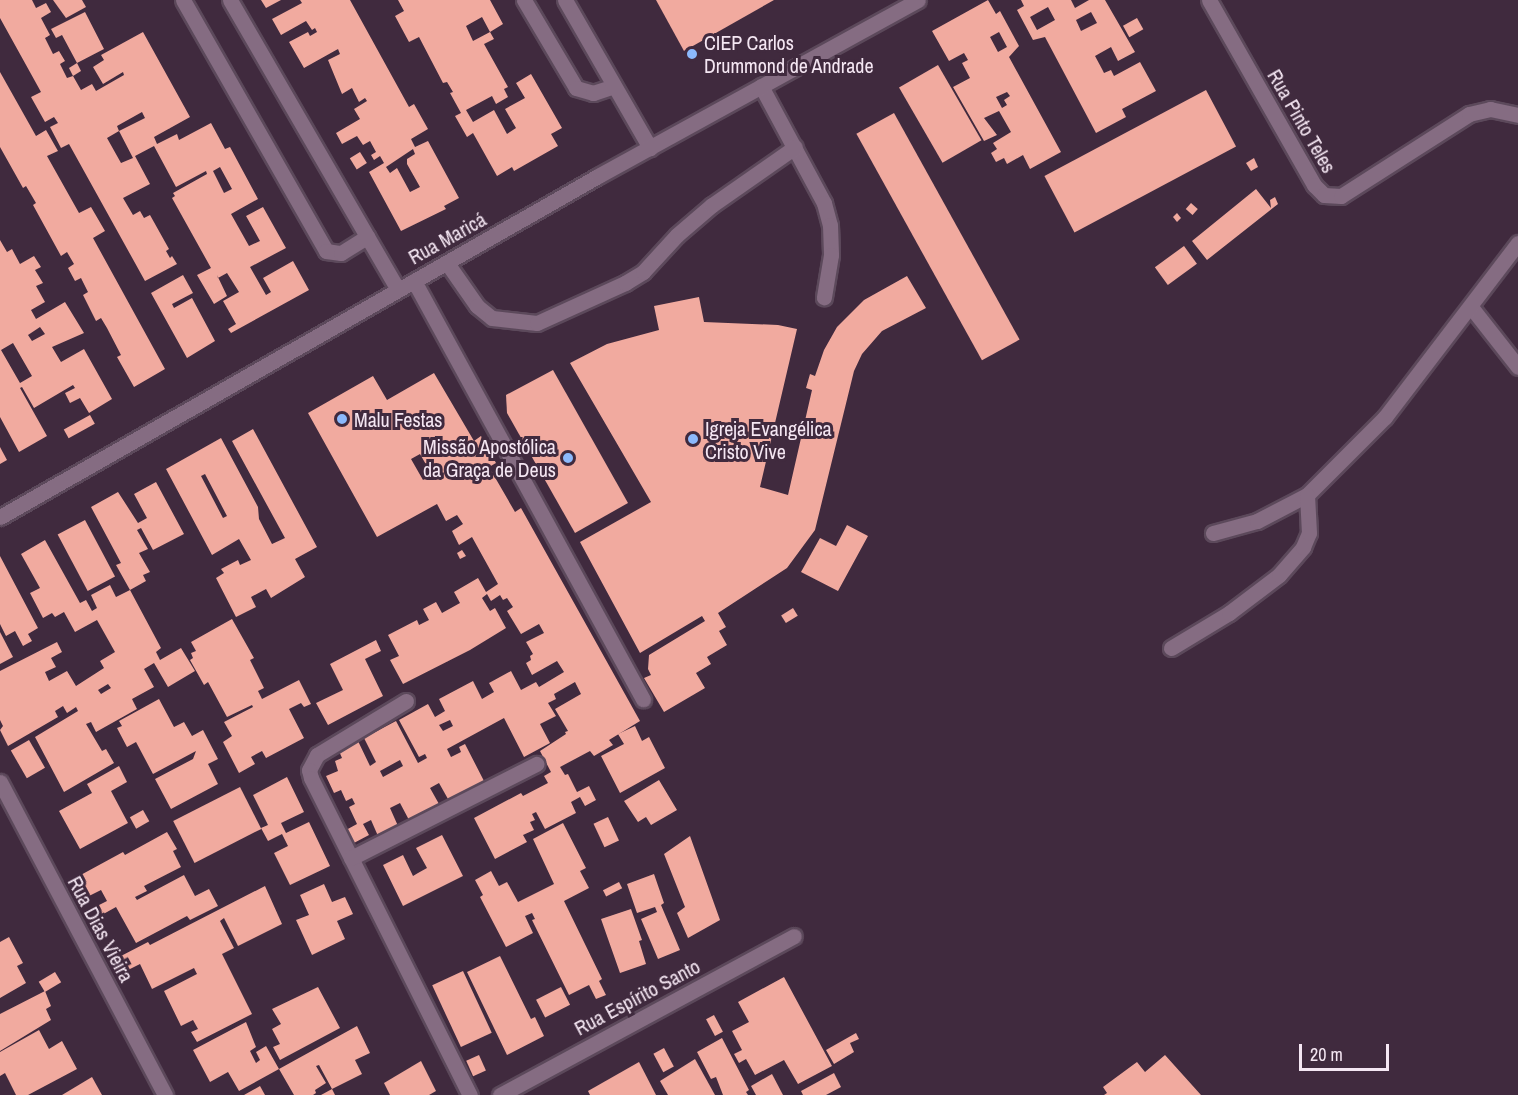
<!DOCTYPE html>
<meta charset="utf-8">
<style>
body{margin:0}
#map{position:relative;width:1518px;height:1095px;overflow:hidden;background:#402a3e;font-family:"Archivo Narrow",sans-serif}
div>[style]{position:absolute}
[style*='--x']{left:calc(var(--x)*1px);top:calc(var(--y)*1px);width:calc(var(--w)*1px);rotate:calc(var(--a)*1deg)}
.building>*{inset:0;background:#f1aa9f;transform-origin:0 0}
.roads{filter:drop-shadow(2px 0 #5c495b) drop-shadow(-2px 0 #5c495b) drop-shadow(0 2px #5c495b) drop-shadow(0 -2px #5c495b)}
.service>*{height:15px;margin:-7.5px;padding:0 7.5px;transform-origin:7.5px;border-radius:7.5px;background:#856c82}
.minor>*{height:15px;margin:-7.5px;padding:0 7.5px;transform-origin:7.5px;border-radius:7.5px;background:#856c82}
.tertiary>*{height:15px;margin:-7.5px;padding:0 7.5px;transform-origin:7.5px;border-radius:7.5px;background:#856c82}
.dots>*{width:16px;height:16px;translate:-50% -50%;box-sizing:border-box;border:3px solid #402a3e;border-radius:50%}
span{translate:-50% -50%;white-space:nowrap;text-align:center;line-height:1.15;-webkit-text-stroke:6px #402a3e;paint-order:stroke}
.poi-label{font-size:20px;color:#f5e7f3}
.left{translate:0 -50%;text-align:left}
.right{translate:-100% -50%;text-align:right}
.street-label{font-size:20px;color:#f5e7f3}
.scale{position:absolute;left:1299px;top:1044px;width:90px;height:27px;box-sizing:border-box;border:3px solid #f5e7f3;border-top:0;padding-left:8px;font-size:18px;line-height:21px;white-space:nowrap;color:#f5e7f3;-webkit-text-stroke:4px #402a3e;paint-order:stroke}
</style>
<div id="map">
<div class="building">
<div style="clip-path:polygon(evenodd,0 0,32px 0,36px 8px,46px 3px,51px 12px,41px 18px,50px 35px,45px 38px,53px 54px,59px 51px,65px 61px,60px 64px,67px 78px,73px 76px,81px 90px,92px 84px,96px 91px,124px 75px,123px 72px,103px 84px,93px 67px,104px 60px,101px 55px,143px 32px,190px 117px,154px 137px,157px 144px,177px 134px,179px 140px,211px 123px,225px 149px,230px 147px,258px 199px,231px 214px,249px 246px,260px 241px,246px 216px,263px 207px,286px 248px,250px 267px,266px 295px,271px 292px,263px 278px,293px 261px,309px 290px,231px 333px,228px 329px,236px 324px,223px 301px,239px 292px,227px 273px,218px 278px,217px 275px,227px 296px,214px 304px,197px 275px,211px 268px,172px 198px,175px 196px,173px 193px,207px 174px,206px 171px,176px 187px,154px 146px,135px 156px,150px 184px,123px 198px,133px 215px,140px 211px,144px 218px,150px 215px,169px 249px,166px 251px,170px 258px,172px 256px,177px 264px,145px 281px,69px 144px,61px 148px,50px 127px,58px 123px,54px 117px,45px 122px,31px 97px,41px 92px,0 18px,0 0,142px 112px,145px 118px,119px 131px,133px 158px,121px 163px,107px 138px,119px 131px,117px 126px,142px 112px,0 0,220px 167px,232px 189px,224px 193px,213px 171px,220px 167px)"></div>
<div style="clip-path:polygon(53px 0,82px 0,86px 7px,66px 18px)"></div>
<div style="clip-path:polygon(261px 0,281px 0,266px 8px)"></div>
<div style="clip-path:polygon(evenodd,300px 0,350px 0,409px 107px,414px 104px,428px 129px,411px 139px,415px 147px,428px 141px,459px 198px,444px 206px,446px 209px,401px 231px,369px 172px,384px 163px,380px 156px,374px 160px,371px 155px,376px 152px,370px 141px,363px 145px,357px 136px,342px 144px,336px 133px,360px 119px,354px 109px,367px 101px,365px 98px,359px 102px,352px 88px,342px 94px,328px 60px,340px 54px,338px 49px,304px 68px,289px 42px,308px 32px,310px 36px,317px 32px,315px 28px,312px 30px,306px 21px,281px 35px,272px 19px,302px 3px,300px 0,413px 149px,415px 154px,407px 159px,407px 164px,420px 187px,410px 192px,397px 168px,390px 173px,386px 167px,413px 149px)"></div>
<div style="clip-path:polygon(398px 0,490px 0,503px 24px,490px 32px,482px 17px,466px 26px,473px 41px,490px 32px,494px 39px,484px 44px,508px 87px,504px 89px,508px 97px,496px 104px,492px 96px,466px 110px,473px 122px,494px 110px,507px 134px,516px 128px,505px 109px,525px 98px,516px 83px,531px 74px,562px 128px,551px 134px,558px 146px,514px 171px,512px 167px,497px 176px,473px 133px,467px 137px,455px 116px,461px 113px,450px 93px,453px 92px,447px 82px,443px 83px,419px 37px,409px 42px,395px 16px,404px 11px)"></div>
<div style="clip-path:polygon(656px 0,774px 0,684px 51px)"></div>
<div style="clip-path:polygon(evenodd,988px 0,996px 14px,1000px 11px,1019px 46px,1009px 57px,1061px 152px,1030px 169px,1023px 155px,1007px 164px,1004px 158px,996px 162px,991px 153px,997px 149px,993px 143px,1011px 132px,999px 111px,984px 118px,997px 135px,984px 141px,953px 87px,970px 78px,962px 63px,968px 60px,964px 53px,949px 61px,932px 31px,988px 0,999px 32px,1007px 47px,998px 52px,990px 37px,999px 32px,988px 0,1007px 92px,1010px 96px,1004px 100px,1007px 105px,1002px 108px,996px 97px,1007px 92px)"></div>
<div style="clip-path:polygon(evenodd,1021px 0,1071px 0,1075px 8px,1089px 0,1105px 0,1135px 52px,1118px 61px,1111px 47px,1095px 56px,1102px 69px,1104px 73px,1111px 70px,1114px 76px,1140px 62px,1156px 91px,1122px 109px,1126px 117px,1096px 133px,1045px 37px,1033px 40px,1017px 10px,1024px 6px,1021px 0,1048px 7px,1055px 20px,1037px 30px,1030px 17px,1048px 7px,1021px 0,1091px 12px,1097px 23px,1081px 31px,1076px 20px,1091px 12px)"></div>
<div style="clip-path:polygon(85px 12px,104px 49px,77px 63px,62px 35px,56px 38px,51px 29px)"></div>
<div style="left:1137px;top:18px;width:13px;height:16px;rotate:61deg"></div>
<div style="clip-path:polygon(77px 63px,81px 71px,73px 76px,69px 68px)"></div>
<div style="left:938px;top:65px;width:87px;height:45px;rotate:60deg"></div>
<div style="clip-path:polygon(0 72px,36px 136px,46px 130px,58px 151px,47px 156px,79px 213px,91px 207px,105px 231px,93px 238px,165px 369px,134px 387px,117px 357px,121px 355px,107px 328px,101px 318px,96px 321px,83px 295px,88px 292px,81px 278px,75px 281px,68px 268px,74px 264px,67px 252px,61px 256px,33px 205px,36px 203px,26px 186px,23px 188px,0 147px)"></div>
<div style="left:1206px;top:90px;width:64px;height:183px;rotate:62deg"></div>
<div style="left:894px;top:113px;width:259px;height:43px;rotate:61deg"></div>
<div style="left:360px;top:152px;width:13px;height:12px;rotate:58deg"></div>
<div style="clip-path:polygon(1254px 158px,1258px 167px,1251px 171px,1246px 163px)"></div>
<div style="clip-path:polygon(1256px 189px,1271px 208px,1270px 200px,1275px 197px,1278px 204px,1207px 260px,1192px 241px)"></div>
<div style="left:1191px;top:203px;width:9px;height:8px;rotate:41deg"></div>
<div style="clip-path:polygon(1177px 213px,1181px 218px,1177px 222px,1173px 217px)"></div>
<div style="clip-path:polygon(evenodd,0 240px,7px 252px,12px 249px,20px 264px,34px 256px,41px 267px,35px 270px,43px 283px,36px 286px,45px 302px,31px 310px,36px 319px,65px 302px,84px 333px,52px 347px,61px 362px,84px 349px,112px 399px,89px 413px,80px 398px,70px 403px,65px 393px,75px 388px,73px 385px,34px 408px,22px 387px,20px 388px,47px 436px,19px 452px,0 417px,0 240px,40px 327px,45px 334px,32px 341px,28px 335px,40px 327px,0 240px,13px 343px,32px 376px,20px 383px,1px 350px,13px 343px)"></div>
<div style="left:1184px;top:246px;width:22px;height:36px;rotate:54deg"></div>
<div style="clip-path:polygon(183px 275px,193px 293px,172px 304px,174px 308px,192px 298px,215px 341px,187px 358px,151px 293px)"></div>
<div style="clip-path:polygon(907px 276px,926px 308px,882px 331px,862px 354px,854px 371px,815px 530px,787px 568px,718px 613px,726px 627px,719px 631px,727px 645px,707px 657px,711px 664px,696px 673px,705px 688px,664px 712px,644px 678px,651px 675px,648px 669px,649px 655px,705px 621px,702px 616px,640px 653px,580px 542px,651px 502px,570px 363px,607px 344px,659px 330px,654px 306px,699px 297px,704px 322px,778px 325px,797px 329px,760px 487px,788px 495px,812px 390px,806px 388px,810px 374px,815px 376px,824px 350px,837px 327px,864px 300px)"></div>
<div style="clip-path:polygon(553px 370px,628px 503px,575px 533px,507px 413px,506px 395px)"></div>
<div style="clip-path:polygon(evenodd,434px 373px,474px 441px,481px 436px,496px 463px,489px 467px,515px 512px,521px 508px,640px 721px,609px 740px,613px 745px,594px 756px,590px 751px,560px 767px,565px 775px,568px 774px,577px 792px,589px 786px,596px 800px,585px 806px,580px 797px,571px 802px,576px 813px,545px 829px,536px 812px,532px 814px,535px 820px,530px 822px,534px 830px,523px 835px,527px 842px,495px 859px,474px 818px,521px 793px,523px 796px,548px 783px,544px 776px,551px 772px,540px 751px,566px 734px,565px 732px,568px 731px,555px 709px,581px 694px,575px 682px,554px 694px,556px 699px,548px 703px,556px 716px,540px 724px,550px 743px,524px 757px,504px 718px,447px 749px,451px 757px,461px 752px,459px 747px,465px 744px,484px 781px,448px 799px,439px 783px,430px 788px,439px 804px,409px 820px,400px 803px,390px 808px,398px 826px,378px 836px,371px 820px,363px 824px,369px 835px,352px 844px,346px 830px,357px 824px,349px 807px,355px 804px,352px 798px,346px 801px,341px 790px,334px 793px,326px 776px,338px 771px,335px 761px,342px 758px,339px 751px,358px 741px,370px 766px,376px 762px,364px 738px,396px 721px,418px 763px,427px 758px,425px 754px,419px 757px,399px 720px,428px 704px,435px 717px,445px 711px,439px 699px,473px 681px,482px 699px,494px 692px,489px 683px,511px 671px,521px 690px,536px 682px,539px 687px,564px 672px,557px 661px,532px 675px,526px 663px,531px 660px,530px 656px,533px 654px,526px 642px,544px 633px,539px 624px,521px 634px,507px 611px,513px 607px,507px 598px,503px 600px,500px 595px,491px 601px,487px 594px,482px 598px,490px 611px,495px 608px,506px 628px,470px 650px,403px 684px,390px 660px,399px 656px,388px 635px,417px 620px,419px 625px,429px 620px,423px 609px,436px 602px,442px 613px,460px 603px,454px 592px,478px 578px,486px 592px,498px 584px,472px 537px,459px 545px,452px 531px,463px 524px,457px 515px,446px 521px,437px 504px,377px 537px,308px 413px,373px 376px,387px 400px,434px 373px,420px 454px,432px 475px,423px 480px,411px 459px,420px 454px,434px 373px,450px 720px,453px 726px,443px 731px,439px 725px,450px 720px,434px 373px,400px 760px,403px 766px,383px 777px,380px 771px,400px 760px)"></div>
<div style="left:90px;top:415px;width:10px;height:30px;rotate:61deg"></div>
<div style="clip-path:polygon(evenodd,253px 429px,317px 547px,295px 559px,305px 577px,271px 598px,266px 589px,251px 597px,256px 607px,236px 617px,216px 578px,224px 573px,221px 569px,238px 560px,240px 565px,251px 560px,239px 539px,212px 555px,166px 469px,221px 438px,258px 507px,259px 519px,272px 544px,285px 538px,232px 441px,253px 429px,205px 474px,227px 516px,223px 518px,201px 476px,205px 474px)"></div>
<div style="clip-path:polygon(0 447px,7px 460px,0 464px)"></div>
<div style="clip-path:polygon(156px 482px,184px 534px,153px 550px,141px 528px,137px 530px,148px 549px,139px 553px,150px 572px,143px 575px,146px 581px,130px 590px,116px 565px,121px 563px,91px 507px,118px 492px,138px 523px,147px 518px,134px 494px)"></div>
<div style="left:85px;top:520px;width:64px;height:31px;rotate:62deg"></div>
<div style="clip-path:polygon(847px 525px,868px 536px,838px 591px,801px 572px,820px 538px,836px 546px)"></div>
<div style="clip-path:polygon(evenodd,45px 540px,80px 603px,86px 600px,92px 611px,97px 608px,91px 595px,110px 585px,116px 597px,130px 590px,161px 648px,156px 652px,160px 660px,181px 648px,195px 671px,168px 687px,154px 663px,144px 669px,154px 687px,132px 699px,137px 709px,96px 732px,91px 722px,86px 724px,102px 751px,106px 749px,114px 763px,64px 792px,35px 737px,78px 711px,76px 707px,67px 713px,63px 706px,55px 711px,58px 717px,8px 746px,0 730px,3px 726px,0 720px,0 671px,57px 642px,62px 652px,51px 658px,56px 667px,45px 672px,49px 681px,67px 671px,76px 686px,104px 668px,100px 661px,115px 652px,97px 620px,75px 632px,64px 612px,55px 617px,52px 613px,43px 618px,30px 593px,40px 588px,21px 554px,45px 540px,108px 684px,111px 688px,101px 694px,98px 690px,108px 684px)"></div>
<div style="clip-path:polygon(462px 550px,466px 556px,460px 559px,457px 553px)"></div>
<div style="clip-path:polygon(0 556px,38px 628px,28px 634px,32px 641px,23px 646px,15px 631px,6px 636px,0 624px)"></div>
<div style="left:793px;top:608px;width:9px;height:14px;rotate:58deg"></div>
<div style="clip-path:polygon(232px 619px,254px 658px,250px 660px,264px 688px,258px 691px,262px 699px,299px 680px,311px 704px,304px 707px,301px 703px,289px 709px,304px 738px,266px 758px,262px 751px,251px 757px,255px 764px,239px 773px,223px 742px,232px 736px,224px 722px,253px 707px,252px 705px,227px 717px,208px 682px,204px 685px,190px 660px,193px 658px,191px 653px,196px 651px,191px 642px)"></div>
<div style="clip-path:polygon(0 632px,13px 657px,0 664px)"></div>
<div style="clip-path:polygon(376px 640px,381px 651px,365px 659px,383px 696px,328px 725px,316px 703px,343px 690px,330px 664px)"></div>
<div style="clip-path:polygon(159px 699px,174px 727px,184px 722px,192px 736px,203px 730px,218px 759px,208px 764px,218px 784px,171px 809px,155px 779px,193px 759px,196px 751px,153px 774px,136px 742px,127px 747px,117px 728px,122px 726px,119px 721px)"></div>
<div style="clip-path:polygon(635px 726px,642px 741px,649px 737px,665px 768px,620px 793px,601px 756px,624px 744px,618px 734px)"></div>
<div style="left:29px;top:740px;width:32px;height:21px;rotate:60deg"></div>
<div style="clip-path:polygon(119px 766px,127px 782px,111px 791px,128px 823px,80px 849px,59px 811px,92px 793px,87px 784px)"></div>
<div style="clip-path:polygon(287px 777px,304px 812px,281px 823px,286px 833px,309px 822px,330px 866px,290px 885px,274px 853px,288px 846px,282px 834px,268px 841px,261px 828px,268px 825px,253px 795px)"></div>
<div style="clip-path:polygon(659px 780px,677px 810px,651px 825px,646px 817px,638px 822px,624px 801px)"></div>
<div style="left:240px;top:787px;width:47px;height:75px;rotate:63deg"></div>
<div style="left:143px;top:810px;width:13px;height:15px;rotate:61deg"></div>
<div style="left:608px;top:817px;width:26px;height:16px;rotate:65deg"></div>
<div style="clip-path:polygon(563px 823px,586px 868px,580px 871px,589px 888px,564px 901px,602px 979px,599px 981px,606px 995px,596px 999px,589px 985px,569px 995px,532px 920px,535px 919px,532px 913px,525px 916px,533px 933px,506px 947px,480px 897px,483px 895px,475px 880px,491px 871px,499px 886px,507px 882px,518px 902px,554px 884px,533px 839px)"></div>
<div style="clip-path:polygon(167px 832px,177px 849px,173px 851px,181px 867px,144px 886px,147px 891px,135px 897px,137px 900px,184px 875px,195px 896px,209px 889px,218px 906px,190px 920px,187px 916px,136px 943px,116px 907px,98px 917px,93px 908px,107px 901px,101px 890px,87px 897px,77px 877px,123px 852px,125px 855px)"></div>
<div style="clip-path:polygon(442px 835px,463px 876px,403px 906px,383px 865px,403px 855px,413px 876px,418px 873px,427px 868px,416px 848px)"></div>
<div style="clip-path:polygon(690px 836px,720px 920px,688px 938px,677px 913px,685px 907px,664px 854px)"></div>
<div style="clip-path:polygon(654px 874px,664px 903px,661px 905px,680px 950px,658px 959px,641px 919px,657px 912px,655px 907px,637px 913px,627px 884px)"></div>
<div style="left:619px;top:882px;width:7px;height:18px;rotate:63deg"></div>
<div style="clip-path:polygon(324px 884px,332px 902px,345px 897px,353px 914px,337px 921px,345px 939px,312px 955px,296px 920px,309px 915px,300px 895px)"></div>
<div style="clip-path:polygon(265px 886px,282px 924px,238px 946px,224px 918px,220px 921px,234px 948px,222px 954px,252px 1014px,197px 1042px,191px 1032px,198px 1029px,193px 1020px,181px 1026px,164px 991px,197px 974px,194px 968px,152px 989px,140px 964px,126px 971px,119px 957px,148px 942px,150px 945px)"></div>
<div style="clip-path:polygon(631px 909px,642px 940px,639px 941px,646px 964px,620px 973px,601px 919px)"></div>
<div style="clip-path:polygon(9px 937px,23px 963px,17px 966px,26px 983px,0 998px,0 942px)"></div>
<div style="clip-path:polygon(500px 956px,531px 1019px,535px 1017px,544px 1036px,507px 1055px,467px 972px)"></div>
<div style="left:463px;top:971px;width:68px;height:34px;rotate:65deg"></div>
<div style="left:55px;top:972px;width:12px;height:19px;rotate:59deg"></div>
<div style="clip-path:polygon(784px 977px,832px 1066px,798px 1084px,784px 1060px,755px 1075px,746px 1059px,739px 1063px,734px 1054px,742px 1050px,732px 1031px,749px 1022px,738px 1002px)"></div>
<div style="clip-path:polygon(318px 987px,340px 1028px,280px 1060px,273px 1047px,280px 1044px,272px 1029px,281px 1024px,272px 1009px)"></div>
<div style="left:561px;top:987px;width:20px;height:28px;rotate:63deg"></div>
<div style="clip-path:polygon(45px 991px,51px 1006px,46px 1009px,51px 1020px,0 1051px,0 1014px)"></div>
<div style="left:714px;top:1015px;width:19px;height:9px;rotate:62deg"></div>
<div style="clip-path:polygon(246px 1022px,256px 1047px,250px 1051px,256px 1063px,260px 1060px,256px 1052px,266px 1046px,279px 1069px,239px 1091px,228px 1072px,210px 1082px,193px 1050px)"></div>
<div style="clip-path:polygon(357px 1026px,370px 1053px,355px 1060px,362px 1074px,332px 1089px,319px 1065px,316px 1066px,326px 1083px,315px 1090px,316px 1093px,313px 1095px,294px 1095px,279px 1069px)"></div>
<div style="clip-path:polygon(39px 1030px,49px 1049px,62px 1041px,77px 1069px,28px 1095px,16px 1095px,5px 1073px,0 1076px,0 1052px)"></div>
<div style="clip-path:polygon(856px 1033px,859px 1039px,850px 1043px,854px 1052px,834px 1064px,826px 1050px)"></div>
<div style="clip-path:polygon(722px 1038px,749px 1090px,746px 1092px,748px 1095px,723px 1095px,716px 1077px,711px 1079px,697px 1052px)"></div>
<div style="left:664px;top:1048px;width:21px;height:12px;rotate:62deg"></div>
<div style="left:479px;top:1055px;width:17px;height:14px;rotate:66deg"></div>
<div style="clip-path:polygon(1165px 1055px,1201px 1095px,1104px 1095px,1107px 1093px,1103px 1087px,1137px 1062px,1145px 1072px)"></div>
<div style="clip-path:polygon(695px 1059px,715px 1095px,668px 1095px,660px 1081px)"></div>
<div style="clip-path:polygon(421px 1061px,436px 1091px,429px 1095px,390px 1095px,384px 1083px)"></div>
<div style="clip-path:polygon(639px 1062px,656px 1095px,590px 1095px,588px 1091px)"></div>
<div style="clip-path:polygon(834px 1073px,841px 1087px,826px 1095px,803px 1095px,801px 1091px)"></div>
<div style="clip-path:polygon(772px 1074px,783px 1095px,756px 1095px,751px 1086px)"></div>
<div style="clip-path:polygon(92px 1077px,102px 1095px,62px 1095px)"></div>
<div style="clip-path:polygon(260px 1086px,265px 1095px,244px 1095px)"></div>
<div style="clip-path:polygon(332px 1089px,335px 1095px,321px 1095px)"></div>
</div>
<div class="roads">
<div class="service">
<div style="--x:183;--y:0;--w:289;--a:60.3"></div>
<div style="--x:326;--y:251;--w:15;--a:8"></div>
<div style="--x:341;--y:253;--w:31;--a:-32"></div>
<div style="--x:230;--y:0;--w:335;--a:59.9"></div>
<div style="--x:524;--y:0;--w:102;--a:59.4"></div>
<div style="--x:576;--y:88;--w:18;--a:16"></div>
<div style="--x:593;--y:93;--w:22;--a:-18"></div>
<div style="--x:565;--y:0;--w:171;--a:60.1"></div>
<div style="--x:761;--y:86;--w:133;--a:61.7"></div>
<div style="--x:824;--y:203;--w:23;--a:75"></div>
<div style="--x:830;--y:225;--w:30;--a:88"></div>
<div style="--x:831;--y:255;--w:43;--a:99.5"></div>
<div style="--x:447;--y:263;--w:52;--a:55.1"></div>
<div style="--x:477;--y:306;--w:19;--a:39"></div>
<div style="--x:492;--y:318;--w:45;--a:6.3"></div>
<div style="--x:537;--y:323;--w:97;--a:-24.4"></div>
<div style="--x:625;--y:283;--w:21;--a:-31"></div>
<div style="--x:643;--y:272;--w:50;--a:-47.4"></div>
<div style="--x:677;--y:235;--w:46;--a:-40.6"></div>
<div style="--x:712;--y:205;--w:101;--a:-34.9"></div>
</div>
<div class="minor">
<div style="--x:1209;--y:0;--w:213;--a:60.4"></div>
<div style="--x:1314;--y:185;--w:14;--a:45"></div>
<div style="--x:1324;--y:195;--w:17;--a:3"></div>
<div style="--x:1341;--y:196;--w:152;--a:-32.6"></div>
<div style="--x:1469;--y:114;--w:22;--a:-13"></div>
<div style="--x:1490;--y:109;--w:29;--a:12"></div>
<div style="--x:414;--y:281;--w:477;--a:61.3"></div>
<div style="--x:1471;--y:307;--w:76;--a:51.9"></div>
<div style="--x:1213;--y:533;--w:46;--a:-15.3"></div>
<div style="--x:1257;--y:521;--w:56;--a:-27.5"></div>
<div style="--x:1307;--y:495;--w:110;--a:-45"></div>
<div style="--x:1385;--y:417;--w:219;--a:-52.6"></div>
<div style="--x:1171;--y:648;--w:68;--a:-31.1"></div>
<div style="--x:1229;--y:613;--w:63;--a:-37.2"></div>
<div style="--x:1279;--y:575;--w:37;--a:-49"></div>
<div style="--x:1303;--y:547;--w:15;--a:-67"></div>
<div style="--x:1309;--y:533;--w:38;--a:-93"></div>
<div style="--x:406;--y:701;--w:104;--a:148.8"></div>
<div style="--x:317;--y:755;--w:17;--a:118"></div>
<div style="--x:309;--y:770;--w:8;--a:76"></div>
<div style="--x:311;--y:778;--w:355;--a:63.4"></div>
<div style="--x:0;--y:782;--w:354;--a:62.2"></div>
<div style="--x:351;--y:858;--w:208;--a:-26.9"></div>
<div style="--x:500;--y:1095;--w:334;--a:-28.4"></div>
</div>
<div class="tertiary">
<div style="--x:0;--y:517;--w:688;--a:-29.69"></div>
<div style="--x:598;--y:176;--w:365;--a:-28.8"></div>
</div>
</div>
<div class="dots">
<div style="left:692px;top:54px;background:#8cb9fc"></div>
<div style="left:342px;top:419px;background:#8cb9fc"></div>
<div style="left:693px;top:439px;background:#8cb9fc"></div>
<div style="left:568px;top:458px;background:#8cb9fc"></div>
</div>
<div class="poi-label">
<span class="left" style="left:704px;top:54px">CIEP Carlos<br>Drummond de Andrade</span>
<span class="left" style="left:354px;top:419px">Malu Festas</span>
<span class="left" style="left:705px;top:440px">Igreja Evangélica<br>Cristo Vive</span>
<span class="right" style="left:556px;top:458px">Missão Apostólica<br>da Graça de Deus</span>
</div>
<div class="street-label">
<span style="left:1302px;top:121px;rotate:60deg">Rua Pinto Teles</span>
<span style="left:447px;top:238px;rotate:-29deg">Rua Maricá</span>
<span style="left:101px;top:929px;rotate:62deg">Rua Dias Vieira</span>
<span style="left:637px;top:997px;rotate:-28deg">Rua Espírito Santo</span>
</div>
<div class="scale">20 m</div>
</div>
